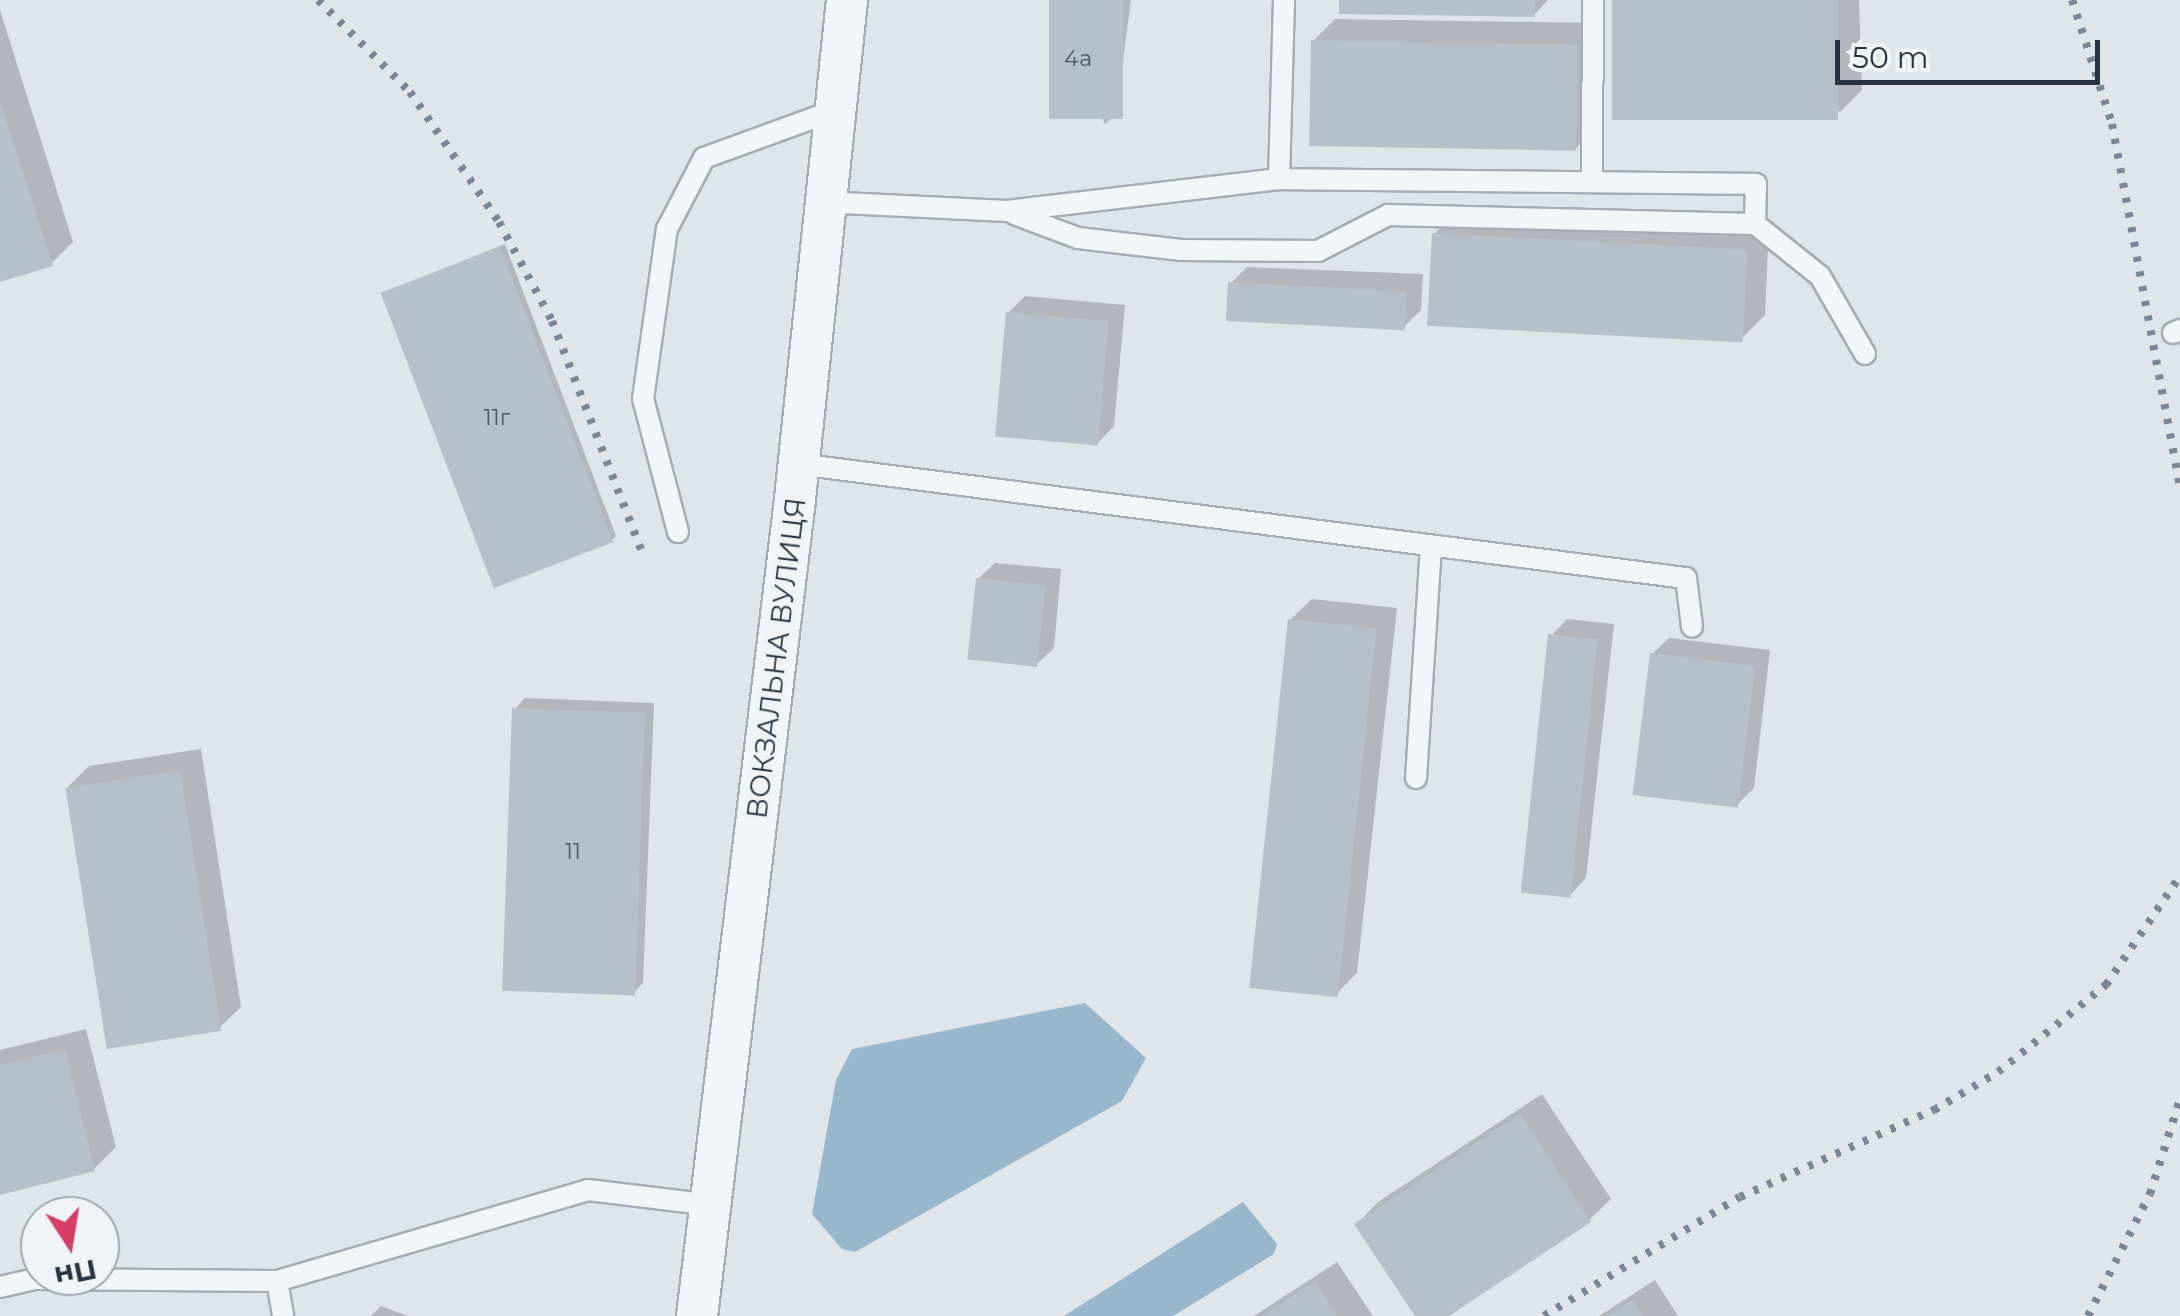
<!DOCTYPE html>
<meta charset="utf-8">
<style>
body{margin:0}
#map{position:relative;width:2180px;height:1316px;overflow:hidden;background:#e0e5ea;font-family:Montserrat,sans-serif}
div>[style]{position:absolute}
[style*='--x']{left:calc(var(--x)*1px);top:calc(var(--y)*1px);width:calc(var(--w)*1px);rotate:calc(var(--a)*1deg)}
.water>*{inset:0;background:#99b7cc}
.shadow>*{inset:0;background:#0003}
.building>*{inset:0;background:#b7bfc8;transform-origin:0 0}
.roads{filter:drop-shadow(2px 0 #a5acb5) drop-shadow(-2px 0 #a5acb5) drop-shadow(0 2px #a5acb5) drop-shadow(0 -2px #a5acb5)}
.service>*{height:20px;margin:-10px;padding:0 10px;transform-origin:10px;border-radius:10px;background:#f3f6f8}
.minor>*{height:40px;margin:-20px;padding:0 20px;transform-origin:20px;border-radius:20px;background:#f3f6f8}
.rail>*{height:8px;margin-top:-4px;transform-origin:0;background:repeating-linear-gradient(90deg,#798695 0 5px,transparent 0 15px)}
span{translate:-50% -50%;white-space:nowrap;text-align:center;line-height:1.15;-webkit-text-stroke:10px #f0f4f7;paint-order:stroke}
.number-label{font-size:22px;color:#4c5764}
.number-label span{-webkit-text-stroke-width:0}
.street-label{font-size:28px;color:#283443}
.north{position:absolute;left:20px;top:1196px;width:100px;height:100px;box-sizing:border-box;background:#f0f4f7;border:2px solid #a0a7af;border-radius:50%;rotate:168deg;font-size:28px;font-weight:700;line-height:40px;text-align:center;color:#283443}
.north::after{content:'';display:block;margin:auto;width:35px;height:45px;background:#d63e64;clip-path:polygon(50% 0,100% 100%,50% 72%,0 100%)}
.scale{position:absolute;left:1835px;top:40px;width:265px;height:45px;box-sizing:border-box;border:5px solid #283443;border-top:0;padding-left:12px;font-size:30px;line-height:35px;white-space:nowrap;color:#283443;-webkit-text-stroke:8px #f0f4f7;paint-order:stroke}
</style>
<div id="map">
<div class="water">
<div style="clip-path:polygon(1085px 1003px,1146px 1058px,1122px 1101px,855px 1252px,842px 1249px,812px 1214px,836px 1080px,852px 1049px)"></div>
<div style="clip-path:polygon(1243px 1202px,1277px 1244px,1274px 1254px,1173px 1316px,1064px 1316px)"></div>
</div>
<div class="shadow">
<div style="clip-path:polygon(1052px 0,1131px 0,1116px 114px,1105px 124px)"></div>
<div style="clip-path:polygon(1341px 0,1548px 0,1534px 15px)"></div>
<div style="clip-path:polygon(1615px 0,1859px 0,1862px 90px,1840px 112px)"></div>
<div style="clip-path:polygon(0 10px,73px 242px,51px 264px,0 280px)"></div>
<div style="clip-path:polygon(1335px 19px,1599px 23px,1597px 126px,1576px 148px,1313px 41px)"></div>
<div style="clip-path:polygon(1456px 213px,1769px 226px,1765px 315px,1743px 337px,1434px 234px)"></div>
<div style="clip-path:polygon(505px 244px,616px 536px,612px 540px,384px 293px)"></div>
<div style="clip-path:polygon(1247px 267px,1423px 274px,1421px 310px,1405px 326px,1231px 283px)"></div>
<div style="clip-path:polygon(1025px 296px,1125px 305px,1114px 426px,1098px 443px,1008px 313px)"></div>
<div style="clip-path:polygon(995px 563px,1061px 569px,1054px 648px,1037px 664px,978px 579px)"></div>
<div style="clip-path:polygon(1312px 599px,1397px 608px,1357px 973px,1335px 995px,1290px 620px)"></div>
<div style="clip-path:polygon(1567px 619px,1614px 624px,1586px 878px,1570px 895px,1551px 636px)"></div>
<div style="clip-path:polygon(1669px 638px,1770px 650px,1754px 788px,1738px 804px,1652px 654px)"></div>
<div style="clip-path:polygon(525px 698px,654px 703px,643px 983px,632px 994px,515px 709px)"></div>
<div style="clip-path:polygon(201px 749px,241px 1007px,219px 1028px,67px 788px,89px 766px)"></div>
<div style="clip-path:polygon(86px 1029px,116px 1147px,94px 1169px,0 1192px,0 1050px)"></div>
<div style="clip-path:polygon(1542px 1094px,1611px 1199px,1589px 1220px,1444px 1316px,1418px 1316px,1357px 1224px,1378px 1202px)"></div>
<div style="clip-path:polygon(1337px 1262px,1373px 1316px,1254px 1316px)"></div>
<div style="clip-path:polygon(1655px 1280px,1678px 1316px,1599px 1316px)"></div>
<div style="clip-path:polygon(381px 1306px,408px 1316px,371px 1316px)"></div>
</div>
<div class="building">
<div style="left:1049px;top:0;width:74px;height:119px"></div>
<div style="clip-path:polygon(1339px 0,1535px 0,1535px 17px,1339px 14px)"></div>
<div style="left:1612px;top:0;width:226px;height:120px"></div>
<div style="left:1311px;top:40px;width:267px;height:106px;rotate:1deg"></div>
<div style="clip-path:polygon(0 101px,53px 266px,0 282px)"></div>
<div style="left:1432px;top:233px;width:316px;height:93px;rotate:3deg"></div>
<div style="left:500px;top:247px;width:316px;height:128px;rotate:69deg"></div>
<div style="left:1228px;top:282px;width:179px;height:39px;rotate:3deg"></div>
<div style="left:1006px;top:312px;width:103px;height:125px;rotate:5deg"></div>
<div style="left:976px;top:578px;width:70px;height:82px;rotate:6deg"></div>
<div style="left:1288px;top:619px;width:89px;height:371px;rotate:6deg"></div>
<div style="left:1548px;top:634px;width:50px;height:260px;rotate:6deg"></div>
<div style="left:1650px;top:653px;width:106px;height:143px;rotate:7deg"></div>
<div style="left:512px;top:708px;width:133px;height:283px;rotate:2deg"></div>
<div style="left:180px;top:770px;width:264px;height:116px;rotate:81deg"></div>
<div style="clip-path:polygon(65px 1049px,95px 1171px,0 1195px,0 1065px)"></div>
<div style="clip-path:polygon(1520px 1114px,1591px 1222px,1449px 1316px,1415px 1316px,1354px 1224px)"></div>
<div style="clip-path:polygon(1315px 1281px,1337px 1316px,1262px 1316px)"></div>
<div style="clip-path:polygon(1632px 1300px,1643px 1316px,1608px 1316px)"></div>
</div>
<div class="roads">
<div class="service">
<div style="--x:1279;--y:179;--w:179;--a:-88.4"></div>
<div style="--x:1592;--y:181;--w:181;--a:-89.7"></div>
<div style="--x:822;--y:202;--w:185;--a:2.8"></div>
<div style="--x:1007;--y:211;--w:274;--a:-6.7"></div>
<div style="--x:1279;--y:179;--w:477;--a:0.6"></div>
<div style="--x:1756;--y:184;--w:40;--a:91.4"></div>
<div style="--x:1014;--y:214;--w:68;--a:20.6"></div>
<div style="--x:1078;--y:238;--w:104;--a:6.6"></div>
<div style="--x:1181;--y:250;--w:137;--a:0.4"></div>
<div style="--x:1318;--y:251;--w:79;--a:-27.2"></div>
<div style="--x:1388;--y:215;--w:367;--a:1.4"></div>
<div style="--x:1755;--y:224;--w:83;--a:38.7"></div>
<div style="--x:1820;--y:276;--w:90;--a:60"></div>
<div style="--x:2173;--y:333;--w:8;--a:-23"></div>
<div style="--x:798;--y:464;--w:895;--a:7.32"></div>
<div style="--x:1686;--y:578;--w:49;--a:83"></div>
<div style="--x:678;--y:532;--w:138;--a:-104.7"></div>
<div style="--x:643;--y:399;--w:172;--a:-82"></div>
<div style="--x:667;--y:229;--w:80;--a:-62.5"></div>
<div style="--x:704;--y:158;--w:137;--a:-20"></div>
<div style="--x:1416;--y:778;--w:233;--a:-86.3"></div>
<div style="--x:277;--y:1281;--w:36;--a:80"></div>
<div style="--x:0;--y:1287;--w:37;--a:-13"></div>
<div style="--x:36;--y:1279;--w:241;--a:0.5"></div>
<div style="--x:277;--y:1281;--w:324;--a:-16.3"></div>
<div style="--x:588;--y:1190;--w:125;--a:6.9"></div>
</div>
<div class="minor">
<div style="--x:697;--y:1316;--w:823;--a:-83.16"></div>
<div style="--x:795;--y:499;--w:502;--a:-84.05"></div>
</div>
</div>
<div class="rail">
<div style="--x:318;--y:0;--w:130;--a:45"></div>
<div style="--x:410;--y:92;--w:158;--a:55.6"></div>
<div style="--x:499;--y:222;--w:112;--a:61.8"></div>
<div style="--x:552;--y:321;--w:250;--a:68.7"></div>
<div style="--x:2072;--y:0;--w:130;--a:72.1"></div>
<div style="--x:2112;--y:124;--w:370;--a:79.4"></div>
<div style="--x:1544;--y:1316;--w:229;--a:-31.3"></div>
<div style="--x:1740;--y:1197;--w:213;--a:-24.2"></div>
<div style="--x:1934;--y:1110;--w:74;--a:-30.7"></div>
<div style="--x:1998;--y:1072;--w:139;--a:-38.9"></div>
<div style="--x:2106;--y:985;--w:132;--a:-55.8"></div>
<div style="--x:2088;--y:1316;--w:137;--a:-63.1"></div>
<div style="--x:2150;--y:1194;--w:100;--a:-72.5"></div>
</div>
<div class="number-label">
<span style="left:1078px;top:59px">4а</span>
<span style="left:497px;top:418px">11г</span>
<span style="left:573px;top:852px">11</span>
</div>
<div class="street-label">
<span style="left:776px;top:658px;rotate:-83deg">ВОКЗАЛЬНА ВУЛИЦЯ</span>
</div>
<div class="north">Пн</div>
<div class="scale">50 m</div>
</div>
